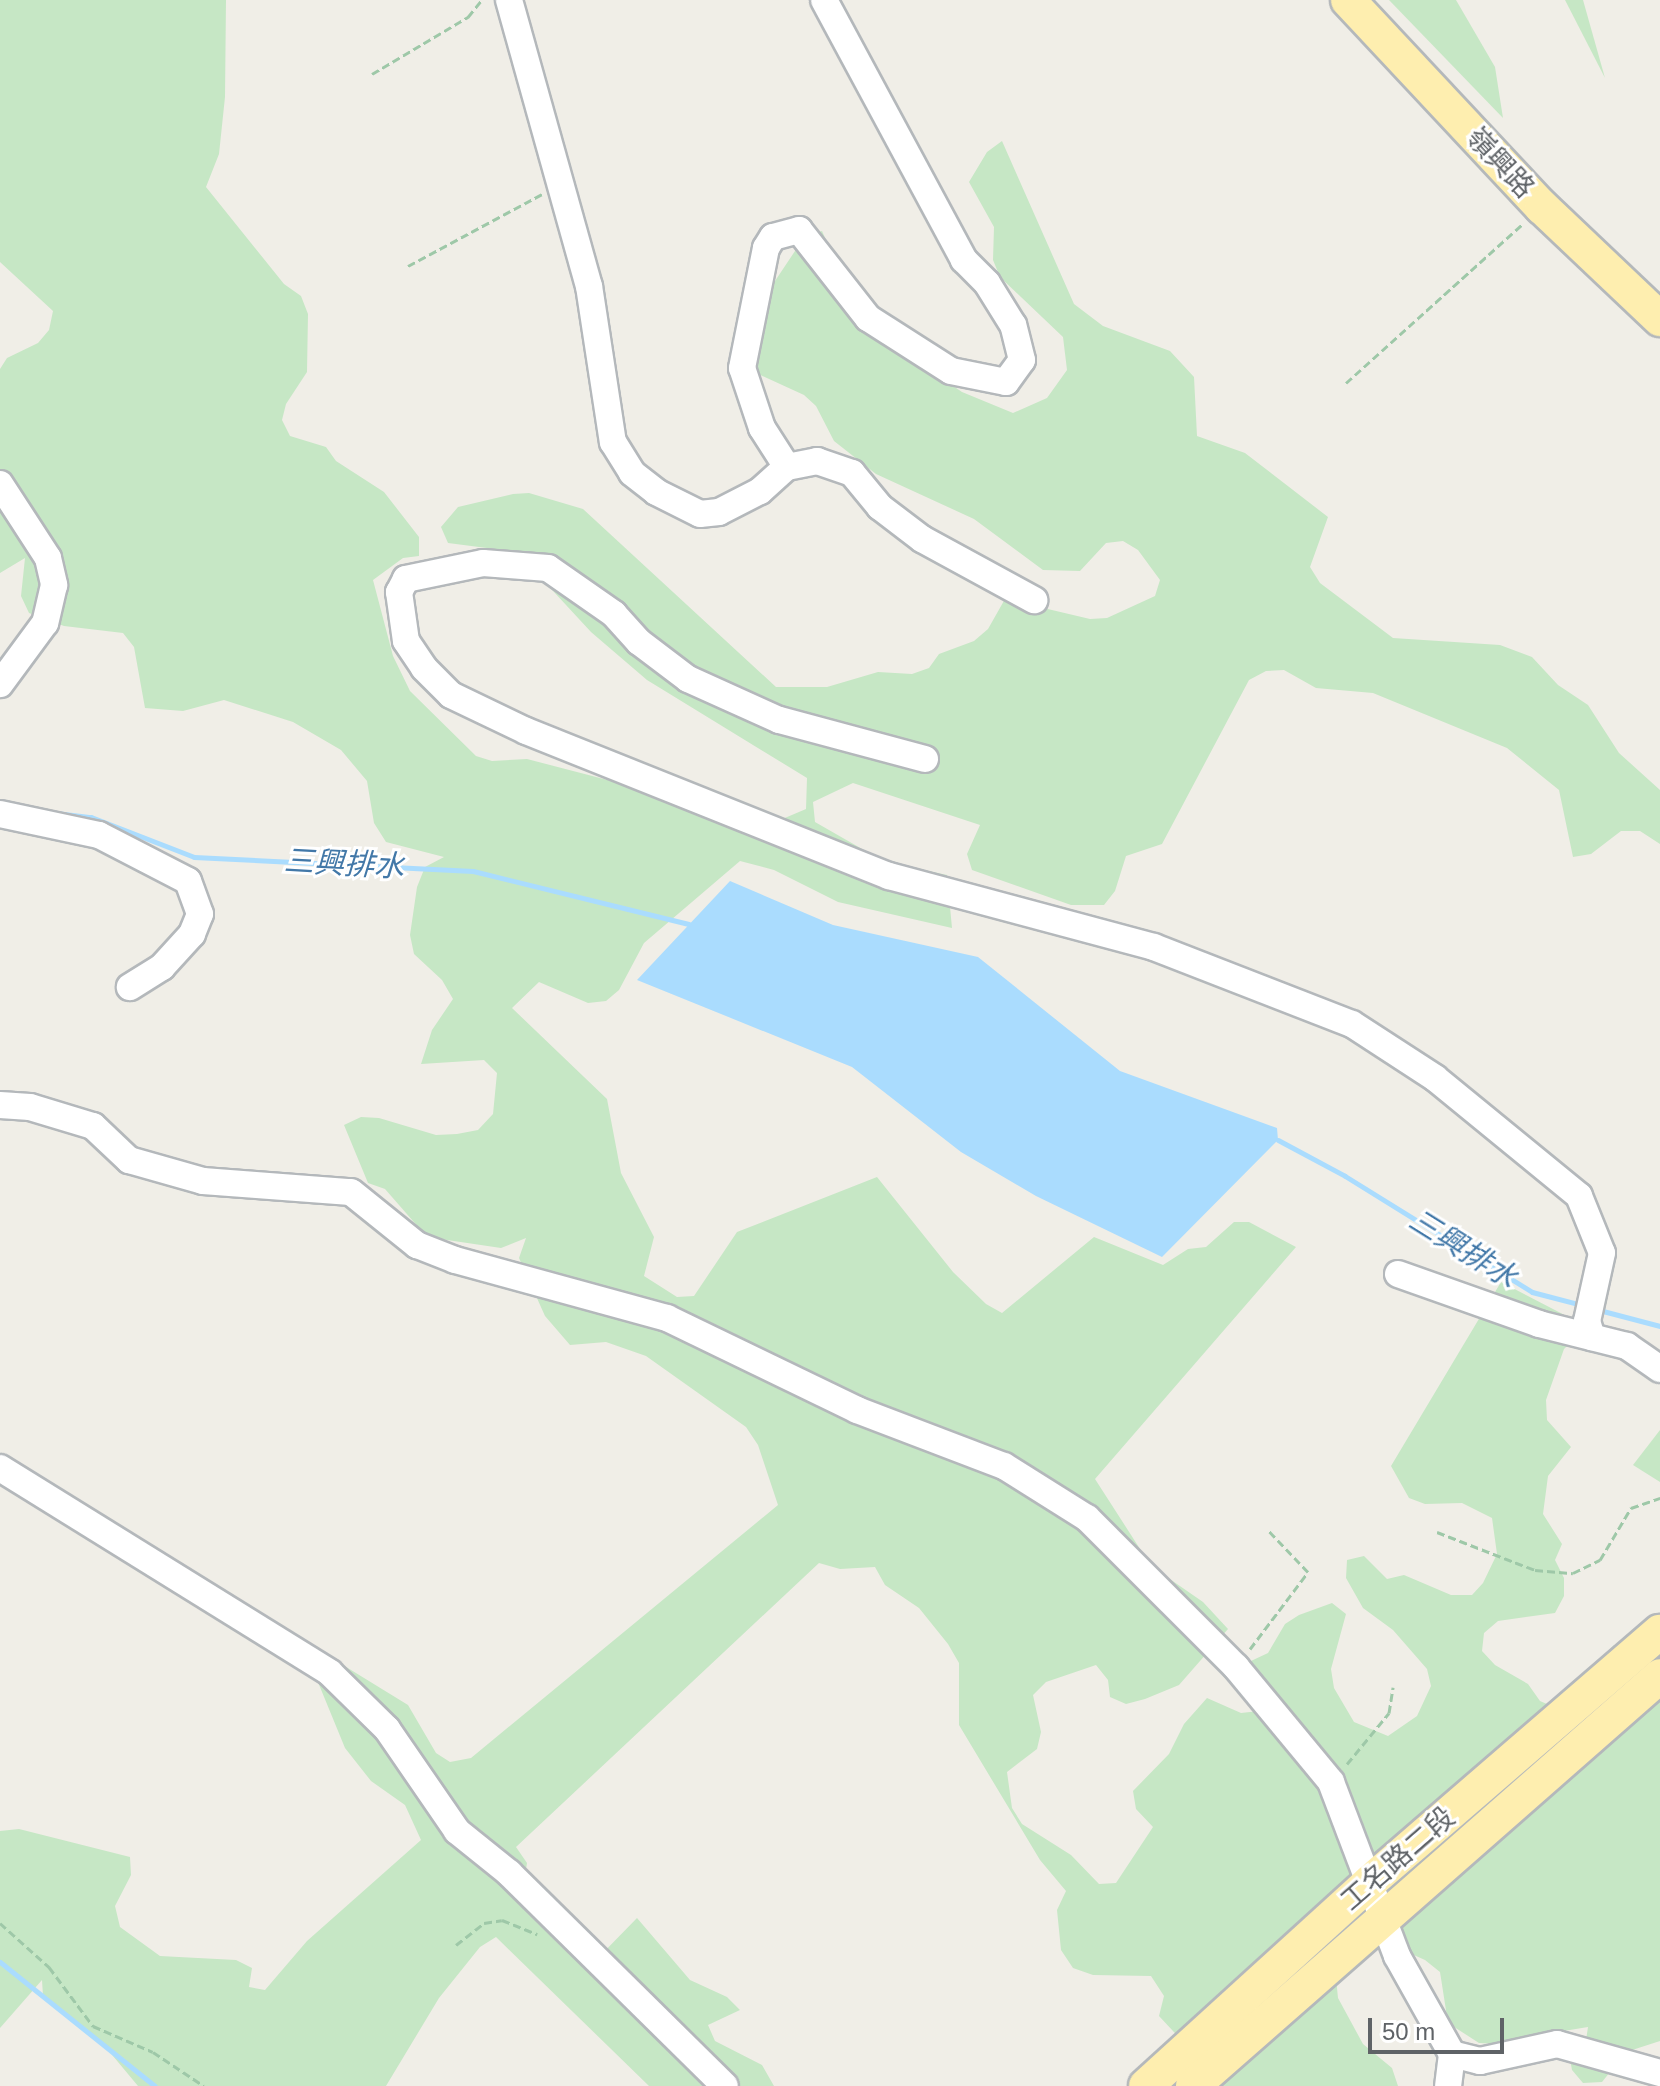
<!DOCTYPE html>
<meta charset="utf-8">
<style>
body{margin:0}
#map{position:relative;width:1660px;height:2086px;overflow:hidden;background:#f0eee7;font-family:Arial,"Noto Sans TC",sans-serif}
div>[style]{position:absolute}
[style*='--x']{left:calc(var(--x)*1px);top:calc(var(--y)*1px);width:calc(var(--w)*1px);rotate:calc(var(--a)*1deg)}
.green>*{inset:0;background:#c6e7c5}
.water>*{inset:0;background:#aadcfe}
.stream>*{height:5px;margin:-2.5px;padding:0 2.5px;transform-origin:2.5px;border-radius:2.5px;background:#aadcfe}
.path>*{height:3px;margin-top:-1.5px;transform-origin:0;background:repeating-linear-gradient(90deg,#9ec8a8 0 8px,transparent 0 12px)}
.roads{filter:drop-shadow(2px 0 #b4b8bb) drop-shadow(-2px 0 #b4b8bb) drop-shadow(0 2px #b4b8bb) drop-shadow(0 -2px #b4b8bb)}
.minor>*{height:26px;margin:-13px;padding:0 13px;transform-origin:13px;border-radius:13px;background:#fff}
.major>*{height:34px;margin:-17px;padding:0 17px;transform-origin:17px;border-radius:17px;background:#feeeaf}
span{translate:-50% -50%;white-space:nowrap;text-align:center;line-height:1.15;-webkit-text-stroke:6px #fff;paint-order:stroke}
.street-label{font-size:28px;color:#5f6367}
.water-label{font-size:30px;color:#4278a8;font-style:italic}
.scale{position:absolute;left:1368px;top:2018px;width:136px;height:36px;box-sizing:border-box;border:4px solid #5f6367;border-top:0;padding-left:10px;font-size:24px;line-height:28px;white-space:nowrap;color:#5f6367;-webkit-text-stroke:6px #fff;paint-order:stroke}
</style>
<div id="map">
<div class="green">
<div style="clip-path:polygon(0 0,226px 0,225px 97px,219px 154px,206px 187px,284px 284px,301px 296px,308px 314px,307px 372px,286px 404px,282px 420px,290px 436px,326px 447px,336px 461px,384px 492px,419px 537px,419px 556px,403px 558px,373px 580px,393px 656px,410px 691px,476px 756px,492px 761px,527px 759px,773px 823px,806px 809px,807px 778px,647px 680px,591px 632px,517px 552px,448px 543px,441px 527px,458px 507px,513px 494px,529px 493px,583px 509px,776px 687px,827px 687px,878px 672px,912px 674px,929px 668px,939px 654px,974px 641px,988px 629px,1005px 599px,1090px 619px,1107px 618px,1155px 596px,1160px 580px,1138px 550px,1123px 541px,1106px 543px,1080px 571px,1043px 570px,974px 519px,876px 474px,834px 441px,816px 406px,804px 395px,756px 373px,742px 360px,765px 296px,805px 236px,822px 231px,837px 265px,931px 371px,962px 392px,1013px 413px,1047px 398px,1067px 370px,1063px 337px,1000px 277px,993px 260px,994px 227px,969px 182px,987px 152px,1002px 141px,1074px 304px,1103px 326px,1170px 351px,1194px 377px,1197px 436px,1245px 453px,1328px 517px,1310px 567px,1320px 583px,1393px 638px,1500px 645px,1532px 657px,1558px 685px,1588px 705px,1619px 753px,1660px 790px,1660px 844px,1640px 831px,1621px 831px,1591px 854px,1573px 857px,1559px 790px,1507px 748px,1373px 693px,1316px 688px,1284px 670px,1266px 671px,1249px 680px,1162px 844px,1126px 856px,1115px 891px,1104px 905px,1071px 905px,972px 870px,967px 854px,980px 825px,853px 783px,813px 802px,815px 822px,883px 861px,947px 875px,952px 928px,838px 902px,774px 870px,740px 861px,644px 943px,619px 990px,606px 1001px,588px 1003px,539px 982px,512px 1008px,607px 1099px,621px 1173px,654px 1237px,644px 1276px,677px 1297px,694px 1296px,737px 1232px,877px 1177px,953px 1272px,986px 1304px,1002px 1313px,1094px 1237px,1163px 1265px,1188px 1249px,1206px 1247px,1234px 1222px,1249px 1222px,1296px 1247px,1095px 1479px,1151px 1566px,1203px 1602px,1228px 1629px,1179px 1685px,1145px 1699px,1126px 1704px,1110px 1697px,1108px 1680px,1096px 1665px,1046px 1682px,1033px 1695px,1041px 1732px,1037px 1749px,1007px 1772px,1012px 1808px,1022px 1824px,1071px 1855px,1099px 1884px,1116px 1883px,1153px 1827px,1136px 1809px,1133px 1791px,1169px 1754px,1184px 1724px,1207px 1698px,1241px 1713px,1259px 1711px,1236px 1668px,1268px 1653px,1285px 1624px,1299px 1615px,1332px 1603px,1346px 1614px,1331px 1669px,1334px 1688px,1354px 1722px,1388px 1736px,1417px 1716px,1431px 1686px,1427px 1669px,1393px 1630px,1363px 1608px,1346px 1578px,1347px 1560px,1364px 1556px,1387px 1579px,1404px 1575px,1451px 1595px,1472px 1595px,1483px 1583px,1497px 1554px,1492px 1518px,1462px 1503px,1425px 1504px,1409px 1498px,1391px 1466px,1501px 1282px,1578px 1322px,1577px 1336px,1564px 1349px,1546px 1400px,1547px 1420px,1571px 1447px,1548px 1476px,1543px 1514px,1562px 1544px,1555px 1560px,1564px 1578px,1564px 1596px,1555px 1613px,1498px 1621px,1484px 1633px,1482px 1651px,1495px 1665px,1528px 1684px,1540px 1701px,1556px 1708px,1614px 1645px,1633px 1647px,1660px 1674px,1660px 2041px,1626px 2052px,1602px 2082px,1583px 2083px,1572px 2070px,1569px 2054px,1585px 2047px,1588px 2027px,1533px 2036px,1518px 2045px,1479px 2043px,1448px 2023px,1440px 1972px,1425px 1960px,1360px 1931px,1336px 1978px,1338px 1998px,1363px 2044px,1392px 2068px,1398px 2086px,1144px 2086px,1186px 2045px,1159px 2016px,1164px 1996px,1151px 1976px,1093px 1975px,1073px 1968px,1061px 1950px,1057px 1910px,1066px 1891px,1040px 1860px,959px 1725px,959px 1663px,948px 1644px,919px 1608px,885px 1585px,875px 1567px,840px 1569px,819px 1563px,516px 1847px,527px 1863px,524px 1882px,596px 1960px,637px 1918px,690px 1980px,727px 1997px,740px 2010px,708px 2025px,715px 2041px,762px 2065px,774px 2086px,649px 2086px,496px 1937px,480px 1947px,439px 1998px,386px 2086px,138px 2086px,108px 2050px,43px 1996px,42px 1980px,0 2028px,0 1831px,19px 1829px,130px 1857px,131px 1875px,115px 1906px,120px 1927px,160px 1956px,236px 1960px,252px 1968px,249px 1987px,265px 1990px,307px 1941px,421px 1840px,405px 1805px,371px 1781px,345px 1748px,313px 1670px,325px 1654px,408px 1705px,436px 1753px,450px 1762px,471px 1758px,778px 1505px,758px 1445px,746px 1427px,646px 1356px,606px 1342px,570px 1345px,545px 1316px,519px 1258px,526px 1238px,501px 1248px,427px 1237px,385px 1189px,368px 1183px,344px 1125px,361px 1117px,379px 1118px,436px 1135px,457px 1134px,478px 1130px,493px 1114px,497px 1073px,484px 1060px,421px 1064px,432px 1030px,453px 999px,442px 980px,414px 954px,410px 935px,417px 887px,425px 867px,444px 857px,386px 842px,374px 823px,367px 781px,341px 750px,293px 722px,224px 700px,183px 711px,145px 708px,134px 647px,123px 633px,64px 626px,29px 613px,21px 596px,25px 558px,0 573px,0 369px,7px 358px,38px 343px,49px 330px,53px 311px,0 262px)"></div>
<div style="clip-path:polygon(1389px 0,1456px 0,1495px 67px,1503px 118px)"></div>
<div style="clip-path:polygon(1565px 0,1583px 0,1605px 78px)"></div>
<div style="clip-path:polygon(1660px 1430px,1660px 1482px,1633px 1465px)"></div>
</div>
<div class="water">
<div style="clip-path:polygon(730px 881px,833px 925px,978px 957px,1120px 1071px,1277px 1128px,1278px 1140px,1162px 1257px,1036px 1196px,961px 1152px,852px 1067px,637px 980px)"></div>
</div>
<div class="stream">
<div style="--x:56;--y:813;--w:35;--a:7"></div>
<div style="--x:91;--y:817;--w:110;--a:21.2"></div>
<div style="--x:194;--y:857;--w:279;--a:2.9"></div>
<div style="--x:473;--y:871;--w:222;--a:13.8"></div>
<div style="--x:1278;--y:1140;--w:76;--a:28.2"></div>
<div style="--x:1345;--y:1176;--w:220;--a:31.8"></div>
<div style="--x:1532;--y:1292;--w:52;--a:14.6"></div>
<div style="--x:1599;--y:1310;--w:63;--a:14.7"></div>
<div style="--x:0;--y:1962;--w:198;--a:38.7"></div>
</div>
<div class="path">
<div style="--x:372;--y:74;--w:112;--a:-30.7"></div>
<div style="--x:468;--y:17;--w:22;--a:-51"></div>
<div style="--x:408;--y:266;--w:152;--a:-28.2"></div>
<div style="--x:1346;--y:383;--w:239;--a:-42"></div>
<div style="--x:1437;--y:1532;--w:105;--a:21.2"></div>
<div style="--x:1535;--y:1570;--w:38;--a:5"></div>
<div style="--x:1573;--y:1573;--w:30;--a:-26"></div>
<div style="--x:1600;--y:1560;--w:61;--a:-59.2"></div>
<div style="--x:1631;--y:1508;--w:31;--a:-19"></div>
<div style="--x:1250;--y:1649;--w:96;--a:-53"></div>
<div style="--x:1308;--y:1572;--w:59;--a:-133.6"></div>
<div style="--x:1347;--y:1764;--w:66;--a:-50.5"></div>
<div style="--x:1389;--y:1713;--w:26;--a:-81"></div>
<div style="--x:0;--y:1923;--w:66;--a:41.9"></div>
<div style="--x:49;--y:1967;--w:74;--a:53.3"></div>
<div style="--x:93;--y:2026;--w:65;--a:23.4"></div>
<div style="--x:153;--y:2052;--w:61;--a:33.7"></div>
<div style="--x:456;--y:1945;--w:36;--a:-38"></div>
<div style="--x:484;--y:1923;--w:18;--a:-9"></div>
<div style="--x:502;--y:1920;--w:38;--a:22"></div>
</div>
<div class="roads">
<div class="minor">
<div style="--x:509;--y:0;--w:297;--a:74.4"></div>
<div style="--x:589;--y:286;--w:158;--a:81.3"></div>
<div style="--x:613;--y:442;--w:36;--a:58"></div>
<div style="--x:632;--y:473;--w:31;--a:38"></div>
<div style="--x:656;--y:492;--w:49;--a:26.6"></div>
<div style="--x:700;--y:514;--w:19;--a:-6"></div>
<div style="--x:719;--y:512;--w:46;--a:-27.1"></div>
<div style="--x:760;--y:491;--w:36;--a:-42"></div>
<div style="--x:787;--y:467;--w:31;--a:-11"></div>
<div style="--x:817;--y:461;--w:37;--a:19"></div>
<div style="--x:852;--y:473;--w:44;--a:50.5"></div>
<div style="--x:880;--y:507;--w:53;--a:37.3"></div>
<div style="--x:922;--y:539;--w:128;--a:28.6"></div>
<div style="--x:787;--y:467;--w:46;--a:-122.7"></div>
<div style="--x:762;--y:428;--w:63;--a:-108.4"></div>
<div style="--x:742;--y:368;--w:122;--a:-78.7"></div>
<div style="--x:766;--y:248;--w:13;--a:-58"></div>
<div style="--x:773;--y:237;--w:27;--a:-15"></div>
<div style="--x:799;--y:230;--w:112;--a:51.9"></div>
<div style="--x:868;--y:318;--w:98;--a:32.6"></div>
<div style="--x:951;--y:371;--w:56;--a:11.3"></div>
<div style="--x:1006;--y:382;--w:27;--a:-54"></div>
<div style="--x:1022;--y:360;--w:36;--a:-104"></div>
<div style="--x:1013;--y:325;--w:49;--a:-121.8"></div>
<div style="--x:987;--y:283;--w:33;--a:-135"></div>
<div style="--x:964;--y:260;--w:295;--a:-118.3"></div>
<div style="--x:0;--y:484;--w:88;--a:57"></div>
<div style="--x:48;--y:558;--w:28;--a:77"></div>
<div style="--x:54;--y:585;--w:39;--a:103"></div>
<div style="--x:45;--y:623;--w:76;--a:126.4"></div>
<div style="--x:925;--y:759;--w:151;--a:-165"></div>
<div style="--x:779;--y:720;--w:100;--a:-155.7"></div>
<div style="--x:688;--y:679;--w:61;--a:-142.9"></div>
<div style="--x:639;--y:642;--w:38;--a:-132"></div>
<div style="--x:614;--y:614;--w:80;--a:-145.1"></div>
<div style="--x:548;--y:568;--w:65;--a:-175.6"></div>
<div style="--x:483;--y:563;--w:79;--a:168.3"></div>
<div style="--x:406;--y:579;--w:15;--a:118"></div>
<div style="--x:399;--y:592;--w:49;--a:81.9"></div>
<div style="--x:406;--y:641;--w:32;--a:56"></div>
<div style="--x:424;--y:668;--w:38;--a:45"></div>
<div style="--x:451;--y:695;--w:83;--a:25.6"></div>
<div style="--x:526;--y:731;--w:391;--a:21.8"></div>
<div style="--x:889;--y:876;--w:274;--a:15"></div>
<div style="--x:1154;--y:947;--w:212;--a:21.3"></div>
<div style="--x:1352;--y:1024;--w:99;--a:33"></div>
<div style="--x:1435;--y:1078;--w:186;--a:39.3"></div>
<div style="--x:1579;--y:1196;--w:61;--a:68"></div>
<div style="--x:1602;--y:1253;--w:70;--a:102.4"></div>
<div style="--x:1587;--y:1321;--w:17;--a:73"></div>
<div style="--x:0;--y:814;--w:101;--a:12"></div>
<div style="--x:99;--y:835;--w:100;--a:27.3"></div>
<div style="--x:188;--y:881;--w:35;--a:70"></div>
<div style="--x:200;--y:914;--w:22;--a:112"></div>
<div style="--x:192;--y:934;--w:45;--a:132.3"></div>
<div style="--x:162;--y:967;--w:38;--a:148"></div>
<div style="--x:0;--y:1105;--w:30;--a:4"></div>
<div style="--x:30;--y:1107;--w:66;--a:16.8"></div>
<div style="--x:93;--y:1126;--w:50;--a:43.4"></div>
<div style="--x:129;--y:1160;--w:77;--a:15.8"></div>
<div style="--x:203;--y:1181;--w:148;--a:4.3"></div>
<div style="--x:351;--y:1192;--w:85;--a:38.8"></div>
<div style="--x:417;--y:1245;--w:41;--a:21.5"></div>
<div style="--x:455;--y:1260;--w:220;--a:15.3"></div>
<div style="--x:667;--y:1318;--w:211;--a:25.8"></div>
<div style="--x:857;--y:1410;--w:157;--a:20.9"></div>
<div style="--x:1004;--y:1466;--w:98;--a:32.1"></div>
<div style="--x:1087;--y:1518;--w:211;--a:45"></div>
<div style="--x:1236;--y:1667;--w:149;--a:50.4"></div>
<div style="--x:1331;--y:1782;--w:186;--a:69.2"></div>
<div style="--x:1397;--y:1956;--w:112;--a:60.7"></div>
<div style="--x:1452;--y:2054;--w:32;--a:97"></div>
<div style="--x:1398;--y:1274;--w:150;--a:19.5"></div>
<div style="--x:1539;--y:1324;--w:91;--a:14"></div>
<div style="--x:1627;--y:1346;--w:40;--a:34.9"></div>
<div style="--x:0;--y:1468;--w:388;--a:31.8"></div>
<div style="--x:330;--y:1673;--w:80;--a:44.5"></div>
<div style="--x:387;--y:1729;--w:124;--a:55.5"></div>
<div style="--x:457;--y:1831;--w:67;--a:38.9"></div>
<div style="--x:509;--y:1873;--w:303;--a:44.6"></div>
<div style="--x:1452;--y:2054;--w:29;--a:14"></div>
<div style="--x:1480;--y:2061;--w:79;--a:-12.4"></div>
<div style="--x:1557;--y:2044;--w:107;--a:15.7"></div>
</div>
<div class="major">
<div style="--x:1348;--y:0;--w:284;--a:46.9"></div>
<div style="--x:1542;--y:207;--w:163;--a:43.5"></div>
<div style="--x:1146;--y:2086;--w:303;--a:-42.3"></div>
<div style="--x:1370;--y:1882;--w:383;--a:-40.8"></div>
<div style="--x:1193;--y:2086;--w:621;--a:-41.28"></div>
</div>
</div>
<div class="street-label">
<span style="left:1500px;top:163px;rotate:47deg">嶺興路</span>
<span style="left:1398px;top:1859px;rotate:-41deg">工名路二段</span>
</div>
<div class="water-label">
<span style="left:344px;top:864px;rotate:3deg">三興排水</span>
<span style="left:1463px;top:1249px;rotate:32deg">三興排水</span>
</div>
<div class="scale">50 m</div>
</div>
